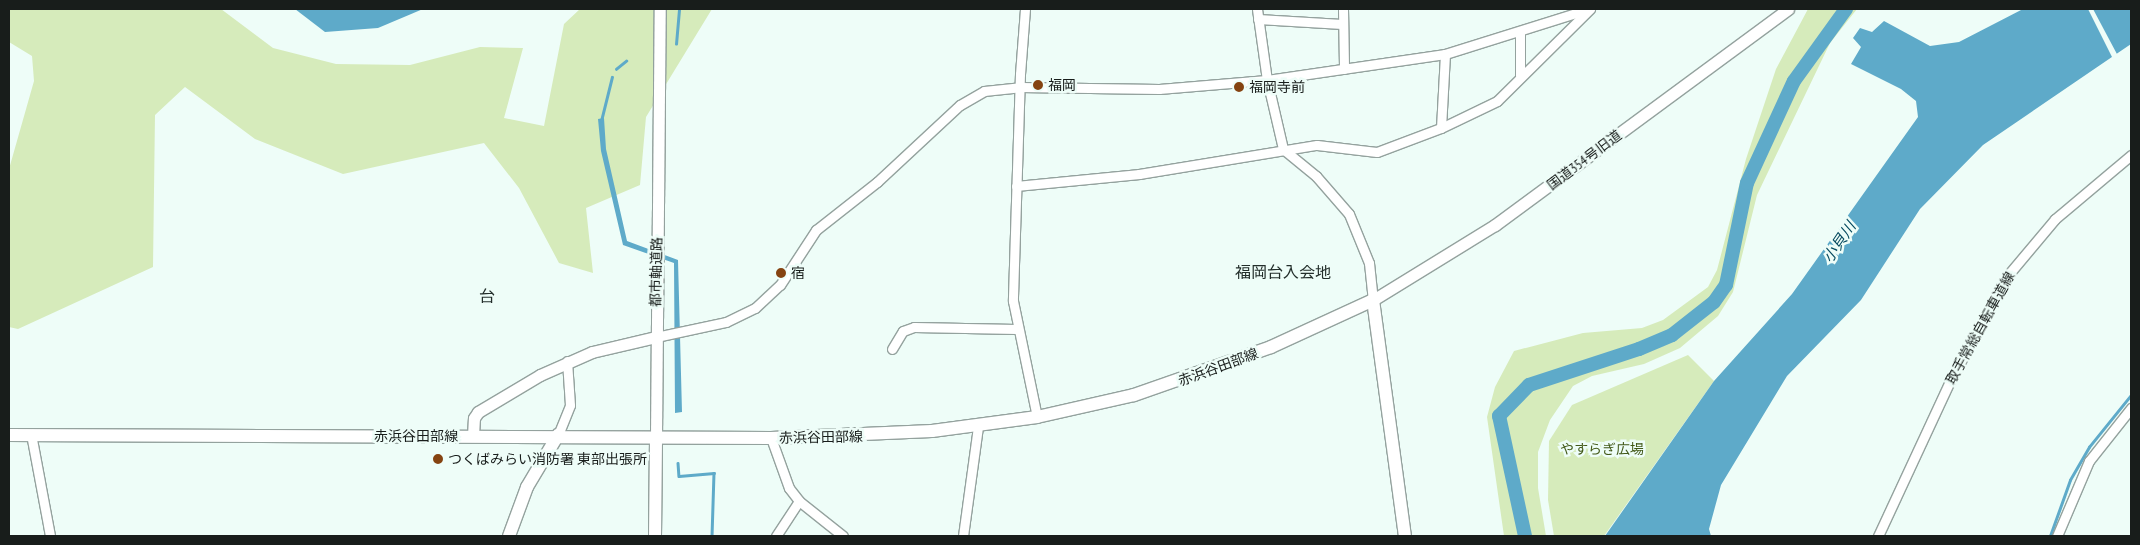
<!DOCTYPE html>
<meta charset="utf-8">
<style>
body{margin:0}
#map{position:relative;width:2140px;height:545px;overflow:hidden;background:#eefdf8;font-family:"PT Sans Narrow","Noto Sans JP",sans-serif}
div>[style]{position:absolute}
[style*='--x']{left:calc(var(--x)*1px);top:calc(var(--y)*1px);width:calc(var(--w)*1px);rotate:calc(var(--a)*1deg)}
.green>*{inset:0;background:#d6ebbb}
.water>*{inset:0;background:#5eaac9}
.pier>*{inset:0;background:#eefdf8}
.stream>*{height:2.5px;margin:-1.25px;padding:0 1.25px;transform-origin:1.25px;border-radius:1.25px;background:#5eaac9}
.river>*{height:14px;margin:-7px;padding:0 7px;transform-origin:7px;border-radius:7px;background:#5eaac9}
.roads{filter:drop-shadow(1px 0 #94a29e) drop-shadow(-1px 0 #94a29e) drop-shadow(0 1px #94a29e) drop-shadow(0 -1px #94a29e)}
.minor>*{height:9px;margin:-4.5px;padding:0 4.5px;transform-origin:4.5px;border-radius:4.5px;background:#fff}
.tertiary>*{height:11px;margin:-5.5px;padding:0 5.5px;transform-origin:5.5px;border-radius:5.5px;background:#fff}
.secondary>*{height:12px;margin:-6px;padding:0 6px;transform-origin:6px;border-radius:6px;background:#fff}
.dots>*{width:14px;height:14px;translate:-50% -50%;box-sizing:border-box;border:2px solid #eefdf8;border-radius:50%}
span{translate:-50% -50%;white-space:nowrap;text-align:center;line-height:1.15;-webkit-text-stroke:5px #eefdf8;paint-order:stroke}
.poi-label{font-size:14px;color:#181d1b}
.left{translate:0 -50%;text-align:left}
.street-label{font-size:14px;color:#181d1b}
.park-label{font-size:14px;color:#425918}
.water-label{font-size:15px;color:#064a5f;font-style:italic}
.quarter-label{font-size:16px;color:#232e2b}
.frame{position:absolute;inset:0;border:10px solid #181d1b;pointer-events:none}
</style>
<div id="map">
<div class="green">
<div style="clip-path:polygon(9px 9px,221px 9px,273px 48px,336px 64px,410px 65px,480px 47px,523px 48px,504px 118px,544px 126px,564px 24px,580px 9px,712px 9px,646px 117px,640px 185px,586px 208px,593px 273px,559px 263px,519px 188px,484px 143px,343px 174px,255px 139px,185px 87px,155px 115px,153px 267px,18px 329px,9px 327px,9px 169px,34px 81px,32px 56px,9px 42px)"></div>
<div style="clip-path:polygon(1808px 9px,1857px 9px,1830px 43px,1757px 195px,1733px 292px,1718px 316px,1680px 348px,1644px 364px,1592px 376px,1573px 386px,1550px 420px,1538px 452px,1538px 488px,1546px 536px,1504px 536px,1487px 417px,1495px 387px,1514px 351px,1583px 333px,1642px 328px,1663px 320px,1708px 287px,1717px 270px,1746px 159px,1776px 69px)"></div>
<div style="clip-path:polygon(1688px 355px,1714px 381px,1604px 536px,1554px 536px,1548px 500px,1549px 441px,1572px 405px)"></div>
</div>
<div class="water">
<div style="clip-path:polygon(295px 9px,423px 9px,378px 28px,325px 32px)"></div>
<div style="clip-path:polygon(2023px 9px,2131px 9px,2131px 44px,1983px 145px,1920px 209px,1861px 300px,1787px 376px,1721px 485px,1709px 529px,1711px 536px,1605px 536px,1714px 381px,1792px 294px,1918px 117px,1916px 101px,1901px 89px,1851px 64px,1861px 47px,1853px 38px,1860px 28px,1872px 32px,1884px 21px,1930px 46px,1959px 42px)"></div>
<div style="clip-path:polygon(604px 118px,606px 149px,627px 241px,678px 260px,682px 412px,675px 413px,674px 263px,623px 245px,601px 151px,598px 119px)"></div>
</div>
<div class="pier">
<div style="clip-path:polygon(2088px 9px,2093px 9px,2118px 56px,2113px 59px)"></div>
</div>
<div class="stream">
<div style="--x:676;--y:44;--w:35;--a:-85"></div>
<div style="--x:616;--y:69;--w:13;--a:-39"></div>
<div style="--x:601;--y:121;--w:45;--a:-76"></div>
<div style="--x:678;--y:463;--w:13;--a:86"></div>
<div style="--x:679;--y:476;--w:35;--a:-5"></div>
<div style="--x:714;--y:473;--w:63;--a:91.8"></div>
<div style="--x:2050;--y:536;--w:59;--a:-70.3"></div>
<div style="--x:2070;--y:480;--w:38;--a:-60"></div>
<div style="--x:2089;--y:447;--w:67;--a:-51.1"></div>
</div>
<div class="river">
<div style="--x:1525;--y:536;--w:123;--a:-102.2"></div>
<div style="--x:1499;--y:416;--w:43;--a:-45.9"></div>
<div style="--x:1529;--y:385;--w:116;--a:-18.1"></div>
<div style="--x:1639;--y:349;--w:36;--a:-23"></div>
<div style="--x:1672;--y:335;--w:53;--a:-38.2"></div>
<div style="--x:1714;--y:302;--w:21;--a:-55"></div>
<div style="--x:1726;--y:285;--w:104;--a:-78.4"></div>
<div style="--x:1747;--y:183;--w:112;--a:-65.3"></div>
<div style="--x:1794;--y:81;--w:89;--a:-54.2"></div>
</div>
<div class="roads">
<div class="minor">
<div style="--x:1025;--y:9;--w:65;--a:94.4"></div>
<div style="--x:1020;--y:74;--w:227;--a:91.8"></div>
<div style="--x:1013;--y:301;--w:118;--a:78.3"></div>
<div style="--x:1257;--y:9;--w:72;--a:82"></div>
<div style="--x:1267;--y:80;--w:71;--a:76.9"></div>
<div style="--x:1283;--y:149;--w:43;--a:39.3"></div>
<div style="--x:1316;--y:176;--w:50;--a:49"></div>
<div style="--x:1349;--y:214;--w:53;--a:67.8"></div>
<div style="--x:1369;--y:263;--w:37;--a:84"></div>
<div style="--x:1343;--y:9;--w:60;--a:89"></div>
<div style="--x:1258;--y:19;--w:84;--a:3.4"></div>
<div style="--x:1520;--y:75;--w:44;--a:-90"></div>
<div style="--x:1441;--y:128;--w:74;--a:-86.9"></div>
<div style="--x:1016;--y:186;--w:124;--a:-5.6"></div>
<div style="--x:1139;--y:174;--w:180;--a:-9.3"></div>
<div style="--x:1317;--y:145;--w:60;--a:6.7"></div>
<div style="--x:1377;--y:152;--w:68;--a:-20.6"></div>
<div style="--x:1441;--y:128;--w:62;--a:-25.7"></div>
<div style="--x:1497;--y:101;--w:131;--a:-44.7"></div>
<div style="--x:656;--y:337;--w:72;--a:-12.1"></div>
<div style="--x:726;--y:322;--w:32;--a:-26"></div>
<div style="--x:755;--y:308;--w:34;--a:-43"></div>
<div style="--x:780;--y:285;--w:66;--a:-56.8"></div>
<div style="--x:816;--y:230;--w:78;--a:-38.2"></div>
<div style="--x:877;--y:182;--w:113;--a:-42.9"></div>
<div style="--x:960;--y:105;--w:28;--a:-30"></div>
<div style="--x:984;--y:91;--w:36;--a:-6"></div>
<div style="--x:1020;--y:87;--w:139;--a:0.8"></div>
<div style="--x:1159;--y:89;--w:108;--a:-4.8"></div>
<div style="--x:1267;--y:80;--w:180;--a:-8.3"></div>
<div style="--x:1445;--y:54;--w:151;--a:-17.4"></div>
<div style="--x:892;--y:349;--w:21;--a:-59"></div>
<div style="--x:903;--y:331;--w:12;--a:-20"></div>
<div style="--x:914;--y:327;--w:102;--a:1.1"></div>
<div style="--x:31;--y:434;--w:104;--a:79.4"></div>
<div style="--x:558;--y:435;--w:32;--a:-68"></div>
<div style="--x:570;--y:405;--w:44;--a:-93.9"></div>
<div style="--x:771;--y:438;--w:53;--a:70.2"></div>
<div style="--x:789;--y:488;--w:16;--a:52"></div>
<div style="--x:799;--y:501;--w:56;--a:38.5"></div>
<div style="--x:776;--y:536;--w:42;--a:-56.7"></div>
<div style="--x:963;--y:536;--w:111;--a:-82.2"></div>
<div style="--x:1878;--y:536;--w:171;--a:-65.1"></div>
<div style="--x:1950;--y:381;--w:121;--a:-61.3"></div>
<div style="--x:2008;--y:275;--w:73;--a:-50"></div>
<div style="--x:2055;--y:219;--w:99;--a:-40.1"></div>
<div style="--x:2057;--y:536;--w:82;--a:-66.9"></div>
<div style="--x:2089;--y:461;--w:68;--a:-51.6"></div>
</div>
<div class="tertiary">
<div style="--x:1373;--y:300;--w:143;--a:-31.6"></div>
<div style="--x:1495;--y:225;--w:364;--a:-36.4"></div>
<div style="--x:473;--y:436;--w:18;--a:-87"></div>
<div style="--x:474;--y:418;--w:7;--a:-56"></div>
<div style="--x:478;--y:412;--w:72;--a:-30.8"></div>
<div style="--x:540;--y:375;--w:57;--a:-23.9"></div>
<div style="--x:592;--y:352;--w:66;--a:-13.2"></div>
<div style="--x:656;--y:436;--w:427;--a:-89.5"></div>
</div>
<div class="secondary">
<div style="--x:9;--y:435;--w:762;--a:0.23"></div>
<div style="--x:771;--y:438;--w:161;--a:-2.5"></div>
<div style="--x:932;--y:431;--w:106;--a:-7.6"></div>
<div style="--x:1037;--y:417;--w:99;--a:-12.8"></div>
<div style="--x:1134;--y:395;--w:145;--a:-19.3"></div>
<div style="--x:1271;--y:347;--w:112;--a:-24.7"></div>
<div style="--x:1373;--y:300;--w:238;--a:82.3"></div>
<div style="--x:509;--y:536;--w:52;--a:-69.8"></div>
<div style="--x:527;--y:487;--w:61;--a:-59.2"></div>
<div style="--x:655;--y:536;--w:100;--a:-89.4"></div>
</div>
</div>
<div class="dots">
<div style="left:1038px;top:85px;background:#854311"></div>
<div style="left:1239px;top:87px;background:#854311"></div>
<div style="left:781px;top:273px;background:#854311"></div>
<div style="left:438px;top:459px;background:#854311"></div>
</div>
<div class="poi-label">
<span class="left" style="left:1048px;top:85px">福岡</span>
<span class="left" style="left:1249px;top:87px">福岡寺前</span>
<span class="left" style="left:791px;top:273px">宿</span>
<span class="left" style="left:448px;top:459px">つくばみらい消防署 東部出張所</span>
</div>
<div class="street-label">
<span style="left:1584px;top:160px;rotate:-37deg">国道354号旧道</span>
<span style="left:656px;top:272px;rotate:-89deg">都市軸道路</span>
<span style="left:1980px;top:328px;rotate:-61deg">取手常総自転車道線</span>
<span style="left:1218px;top:367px;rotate:-20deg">赤浜谷田部線</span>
<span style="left:416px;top:436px">赤浜谷田部線</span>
<span style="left:821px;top:437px;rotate:-1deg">赤浜谷田部線</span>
</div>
<div class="park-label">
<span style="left:1602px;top:449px">やすらぎ広場</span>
</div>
<div class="water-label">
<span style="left:1839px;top:242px;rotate:-56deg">小貝川</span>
</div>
<div class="quarter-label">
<span style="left:1283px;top:272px">福岡台入会地</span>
<span style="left:487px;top:296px">台</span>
</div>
<div class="frame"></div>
</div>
